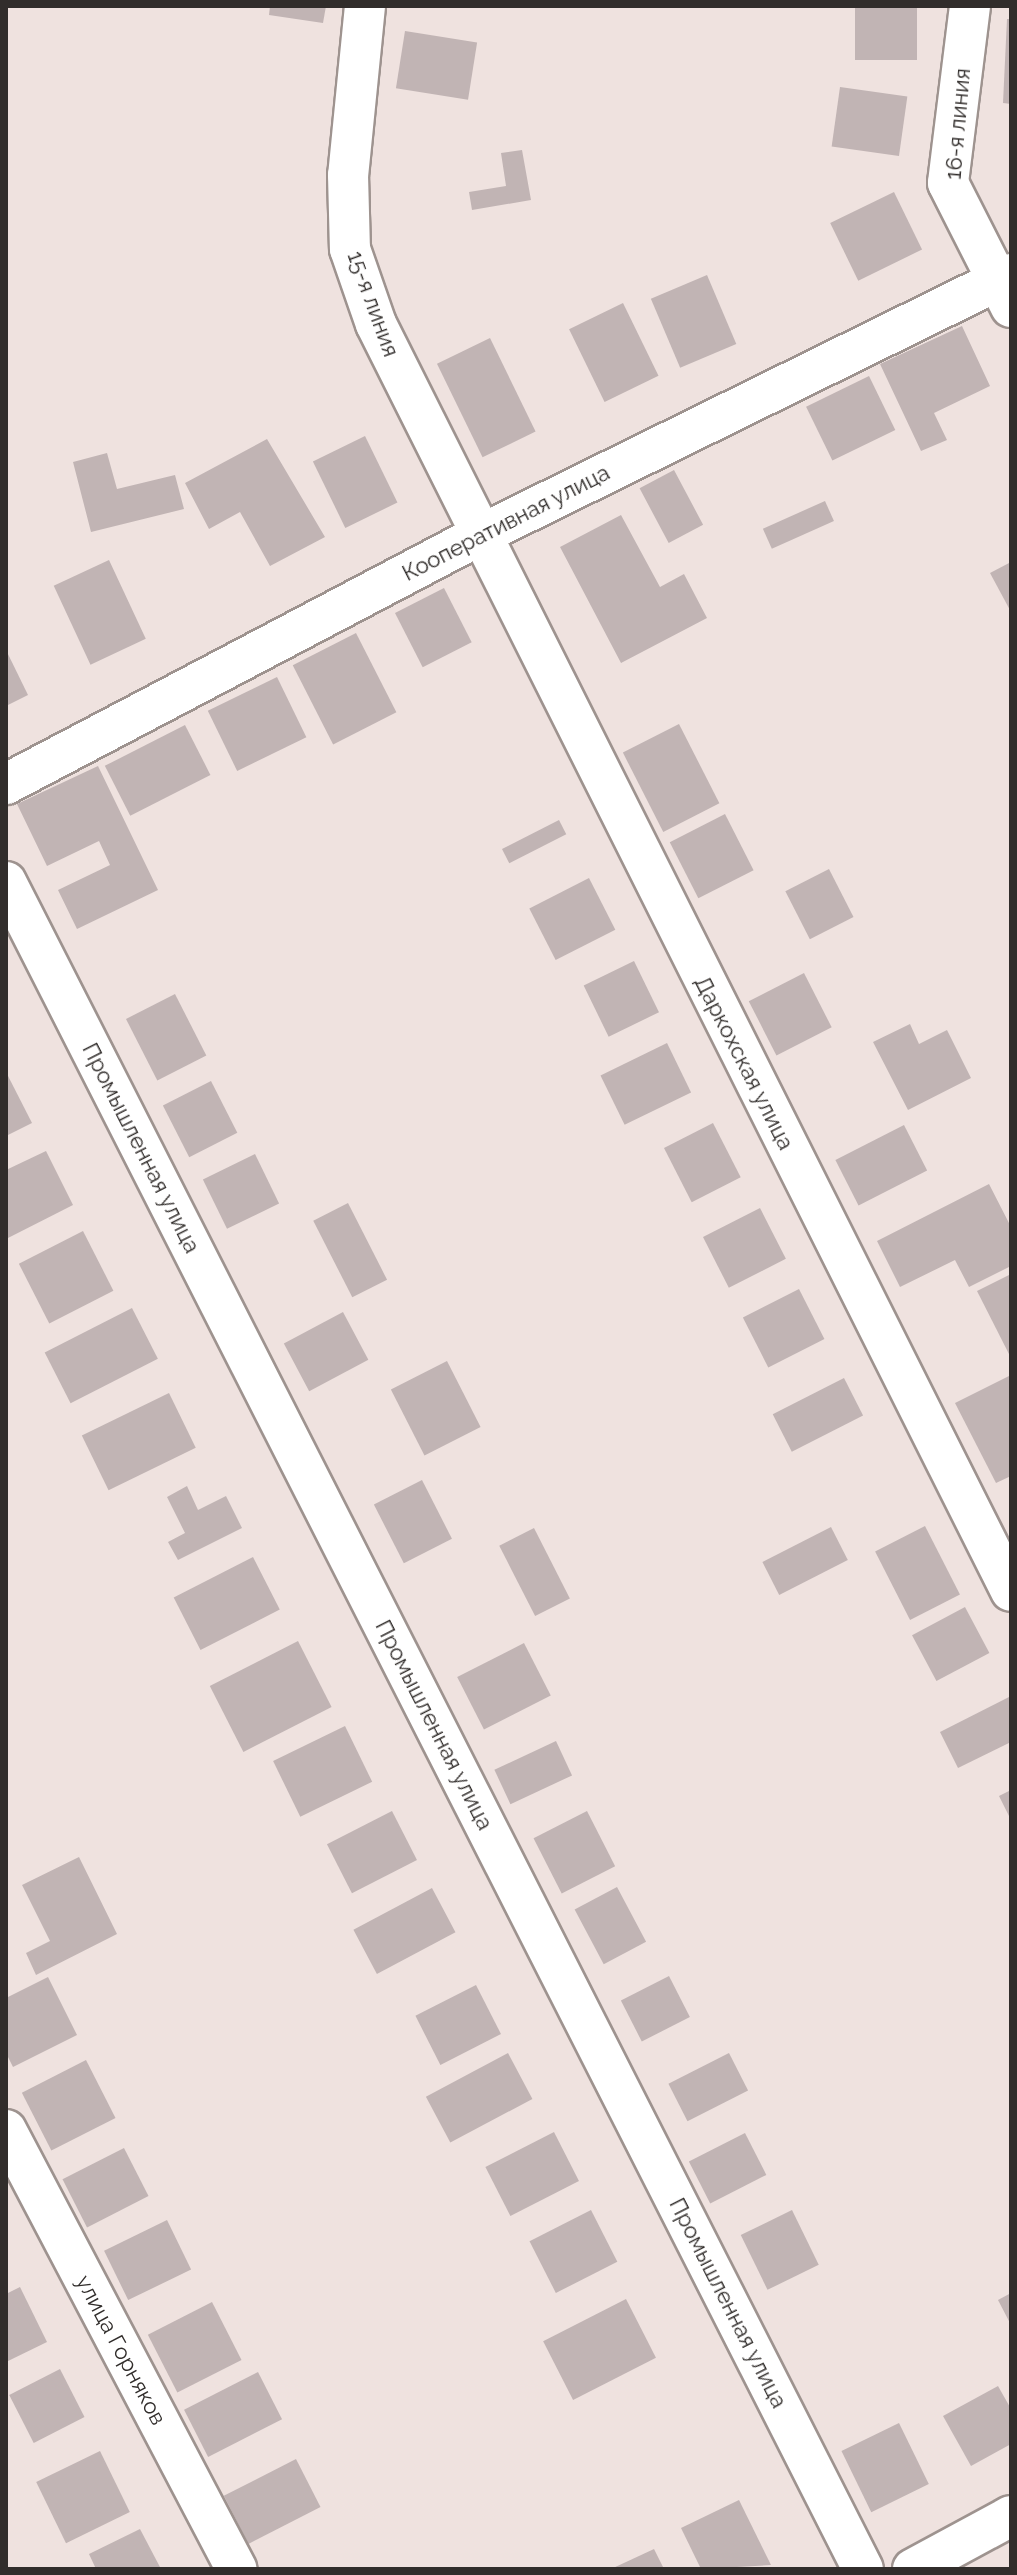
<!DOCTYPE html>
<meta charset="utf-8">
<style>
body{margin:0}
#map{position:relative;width:1017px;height:2575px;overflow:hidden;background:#efe2df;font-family:Raleway,sans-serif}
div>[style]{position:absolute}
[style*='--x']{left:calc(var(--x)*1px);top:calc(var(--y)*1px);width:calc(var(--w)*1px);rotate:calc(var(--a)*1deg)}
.building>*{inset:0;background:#c1b4b4;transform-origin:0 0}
.roads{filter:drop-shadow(2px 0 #9e938f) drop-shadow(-2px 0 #9e938f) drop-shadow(0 2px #9e938f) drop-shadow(0 -2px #9e938f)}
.street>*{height:40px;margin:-20px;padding:0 20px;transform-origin:20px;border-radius:20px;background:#fff}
span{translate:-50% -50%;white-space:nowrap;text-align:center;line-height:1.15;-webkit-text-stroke:6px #fff;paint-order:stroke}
.street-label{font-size:22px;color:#312d2b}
.frame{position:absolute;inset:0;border:8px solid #312d2b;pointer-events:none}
</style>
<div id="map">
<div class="building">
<div style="clip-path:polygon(270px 6px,326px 6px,323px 23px,269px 15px)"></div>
<div style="left:855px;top:6px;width:62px;height:54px"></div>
<div style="clip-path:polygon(1007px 19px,1011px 19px,1011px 104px,1003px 103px)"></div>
<div style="left:405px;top:31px;width:73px;height:58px;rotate:9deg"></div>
<div style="left:840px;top:87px;width:68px;height:60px;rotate:8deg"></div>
<div style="clip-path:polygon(522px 150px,531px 200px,472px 210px,469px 192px,506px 186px,501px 153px)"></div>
<div style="left:894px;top:192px;width:64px;height:71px;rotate:64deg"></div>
<div style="left:707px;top:275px;width:75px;height:61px;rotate:67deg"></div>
<div style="left:623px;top:303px;width:81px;height:60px;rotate:64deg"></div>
<div style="clip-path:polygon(962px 326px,990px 386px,934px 413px,947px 440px,921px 451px,880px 364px)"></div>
<div style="left:490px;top:338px;width:104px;height:59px;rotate:64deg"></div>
<div style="left:869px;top:376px;width:60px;height:70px;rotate:64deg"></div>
<div style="left:365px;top:436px;width:74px;height:58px;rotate:64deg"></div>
<div style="clip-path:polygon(267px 439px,325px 537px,270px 566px,240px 512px,209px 529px,185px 483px)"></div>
<div style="clip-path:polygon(107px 453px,117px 489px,175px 475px,184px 509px,91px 532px,73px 462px)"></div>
<div style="left:674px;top:470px;width:62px;height:39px;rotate:62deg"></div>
<div style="left:825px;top:501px;width:22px;height:68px;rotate:66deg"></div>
<div style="clip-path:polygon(621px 515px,660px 587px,684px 574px,707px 618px,621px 663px,560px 547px)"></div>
<div style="left:109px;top:560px;width:87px;height:61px;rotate:65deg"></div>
<div style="clip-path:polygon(1011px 562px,1011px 612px,990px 573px)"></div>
<div style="left:444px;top:588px;width:61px;height:55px;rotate:63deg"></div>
<div style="left:356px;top:633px;width:89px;height:71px;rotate:63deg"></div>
<div style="clip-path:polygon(6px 650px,28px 695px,6px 706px)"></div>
<div style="left:277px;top:677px;width:67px;height:77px;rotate:64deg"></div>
<div style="left:679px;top:724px;width:89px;height:63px;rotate:63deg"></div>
<div style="left:185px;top:725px;width:56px;height:90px;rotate:63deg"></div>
<div style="clip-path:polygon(98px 766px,158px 890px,77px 929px,58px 890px,110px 865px,99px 841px,47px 866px,17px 804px)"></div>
<div style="left:725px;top:814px;width:63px;height:62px;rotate:63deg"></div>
<div style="left:559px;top:820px;width:16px;height:64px;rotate:63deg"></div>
<div style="left:829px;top:869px;width:54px;height:49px;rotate:63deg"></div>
<div style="left:589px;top:878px;width:58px;height:67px;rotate:63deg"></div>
<div style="left:634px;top:961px;width:57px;height:56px;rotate:64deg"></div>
<div style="left:804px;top:973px;width:61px;height:62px;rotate:63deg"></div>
<div style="left:175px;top:994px;width:69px;height:55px;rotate:63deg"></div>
<div style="clip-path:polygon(910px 1024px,919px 1044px,947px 1030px,971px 1078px,908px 1110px,873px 1042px)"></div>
<div style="left:667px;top:1043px;width:55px;height:74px;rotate:64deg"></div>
<div style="clip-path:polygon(6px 1072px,32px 1123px,6px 1136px)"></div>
<div style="left:211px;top:1081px;width:58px;height:54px;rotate:63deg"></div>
<div style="left:713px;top:1123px;width:61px;height:55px;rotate:63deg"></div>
<div style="left:904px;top:1125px;width:51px;height:77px;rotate:63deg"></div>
<div style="clip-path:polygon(46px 1151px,73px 1205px,6px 1239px,6px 1170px)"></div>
<div style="left:255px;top:1154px;width:55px;height:58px;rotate:64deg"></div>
<div style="clip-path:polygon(989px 1184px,1011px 1227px,1011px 1266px,969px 1287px,955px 1260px,900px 1287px,877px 1241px)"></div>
<div style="left:348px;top:1203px;width:86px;height:39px;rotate:63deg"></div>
<div style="left:760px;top:1208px;width:57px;height:64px;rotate:63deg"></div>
<div style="left:83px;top:1231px;width:67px;height:72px;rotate:63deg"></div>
<div style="clip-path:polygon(1011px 1274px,1011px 1358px,977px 1291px)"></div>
<div style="left:799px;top:1289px;width:56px;height:63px;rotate:63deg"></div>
<div style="left:132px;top:1308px;width:57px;height:98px;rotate:63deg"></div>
<div style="left:343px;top:1312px;width:54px;height:67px;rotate:62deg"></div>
<div style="left:447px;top:1361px;width:74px;height:63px;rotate:63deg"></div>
<div style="clip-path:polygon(1011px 1375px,1011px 1476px,996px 1483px,955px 1403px)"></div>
<div style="left:844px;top:1378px;width:42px;height:80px;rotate:63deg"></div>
<div style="left:169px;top:1393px;width:61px;height:97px;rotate:64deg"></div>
<div style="left:422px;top:1480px;width:66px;height:54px;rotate:63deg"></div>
<div style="clip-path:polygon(187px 1486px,198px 1510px,226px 1496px,242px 1528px,178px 1560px,168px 1542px,185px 1533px,167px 1497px)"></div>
<div style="left:925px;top:1526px;width:77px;height:56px;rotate:63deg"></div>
<div style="left:831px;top:1527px;width:37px;height:77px;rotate:63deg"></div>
<div style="left:534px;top:1528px;width:79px;height:39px;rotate:63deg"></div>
<div style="left:253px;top:1557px;width:59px;height:89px;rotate:63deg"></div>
<div style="left:965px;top:1607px;width:52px;height:60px;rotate:62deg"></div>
<div style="left:298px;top:1641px;width:74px;height:99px;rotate:63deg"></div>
<div style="left:524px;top:1643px;width:59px;height:75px;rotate:63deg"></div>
<div style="clip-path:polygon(1011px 1696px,1011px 1742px,958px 1768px,940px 1732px)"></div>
<div style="left:345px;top:1726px;width:62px;height:80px;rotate:64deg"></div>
<div style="left:556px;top:1741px;width:38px;height:68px;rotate:65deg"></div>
<div style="clip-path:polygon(1011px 1790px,1011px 1820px,999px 1796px)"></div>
<div style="left:392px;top:1811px;width:55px;height:73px;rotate:63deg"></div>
<div style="left:587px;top:1811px;width:62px;height:60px;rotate:63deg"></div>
<div style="clip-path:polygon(79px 1857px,117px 1934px,36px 1975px,26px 1953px,50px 1941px,22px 1885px)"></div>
<div style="left:617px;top:1887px;width:62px;height:48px;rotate:62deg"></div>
<div style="left:432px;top:1888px;width:50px;height:89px;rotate:62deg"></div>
<div style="left:669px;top:1976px;width:46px;height:54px;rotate:63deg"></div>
<div style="clip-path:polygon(48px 1977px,77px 2035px,13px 2067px,6px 2053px,6px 1998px)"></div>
<div style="left:476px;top:1985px;width:55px;height:68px;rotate:63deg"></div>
<div style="left:508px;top:2053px;width:52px;height:93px;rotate:62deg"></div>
<div style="left:729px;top:2053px;width:42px;height:68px;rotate:63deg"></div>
<div style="left:86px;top:2060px;width:65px;height:72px;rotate:63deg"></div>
<div style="left:554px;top:2132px;width:55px;height:77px;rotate:63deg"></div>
<div style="left:745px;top:2133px;width:47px;height:63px;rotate:63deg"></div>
<div style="left:124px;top:2148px;width:54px;height:69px;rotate:63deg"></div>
<div style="left:591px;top:2210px;width:58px;height:69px;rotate:63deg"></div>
<div style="left:792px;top:2210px;width:61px;height:57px;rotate:64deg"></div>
<div style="left:167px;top:2220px;width:55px;height:70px;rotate:64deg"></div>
<div style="clip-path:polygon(20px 2287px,47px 2342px,6px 2362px,6px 2294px)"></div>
<div style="clip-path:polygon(1011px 2293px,1011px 2325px,998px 2300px)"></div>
<div style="left:626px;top:2299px;width:66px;height:93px;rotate:63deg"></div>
<div style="left:212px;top:2302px;width:65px;height:72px;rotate:63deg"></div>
<div style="left:60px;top:2369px;width:54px;height:57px;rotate:63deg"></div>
<div style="left:258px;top:2372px;width:53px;height:83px;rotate:63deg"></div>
<div style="clip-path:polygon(998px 2386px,1011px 2409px,1011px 2444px,971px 2466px,943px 2416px)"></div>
<div style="left:899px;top:2423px;width:68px;height:64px;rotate:64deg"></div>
<div style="left:100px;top:2451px;width:68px;height:71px;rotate:64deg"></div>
<div style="left:296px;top:2459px;width:54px;height:81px;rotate:63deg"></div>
<div style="clip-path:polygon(739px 2500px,771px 2565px,701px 2569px,681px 2528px)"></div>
<div style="clip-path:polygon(140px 2529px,161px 2569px,96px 2569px,89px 2554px)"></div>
<div style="clip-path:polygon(654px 2549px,664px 2569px,611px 2569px)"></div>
</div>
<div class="roads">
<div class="street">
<div style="--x:365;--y:6;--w:170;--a:95.7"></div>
<div style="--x:348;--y:175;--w:74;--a:88.5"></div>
<div style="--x:350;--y:249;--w:79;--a:70.9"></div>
<div style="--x:376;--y:324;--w:1417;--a:63.38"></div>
<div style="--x:970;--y:6;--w:178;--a:97.1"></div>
<div style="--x:948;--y:183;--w:139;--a:63.1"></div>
<div style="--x:6;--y:784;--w:533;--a:-27.72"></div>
<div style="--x:478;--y:536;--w:594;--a:-26.18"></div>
<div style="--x:6;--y:882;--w:1892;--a:63.07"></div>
<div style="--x:6;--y:2130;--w:496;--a:62.3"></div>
<div style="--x:913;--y:2569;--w:111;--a:-28.4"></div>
</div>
</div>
<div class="street-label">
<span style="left:958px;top:124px;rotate:-85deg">16-я линия</span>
<span style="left:373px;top:304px;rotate:70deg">15-я линия</span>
<span style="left:506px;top:523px;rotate:-27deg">Кооперативная улица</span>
<span style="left:744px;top:1063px;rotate:63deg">Даркохская улица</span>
<span style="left:141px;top:1148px;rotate:63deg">Промышленная улица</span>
<span style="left:434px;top:1725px;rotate:63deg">Промышленная улица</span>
<span style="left:728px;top:2303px;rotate:63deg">Промышленная улица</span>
<span style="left:121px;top:2350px;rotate:62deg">улица Горняков</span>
</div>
<div class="frame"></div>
</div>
